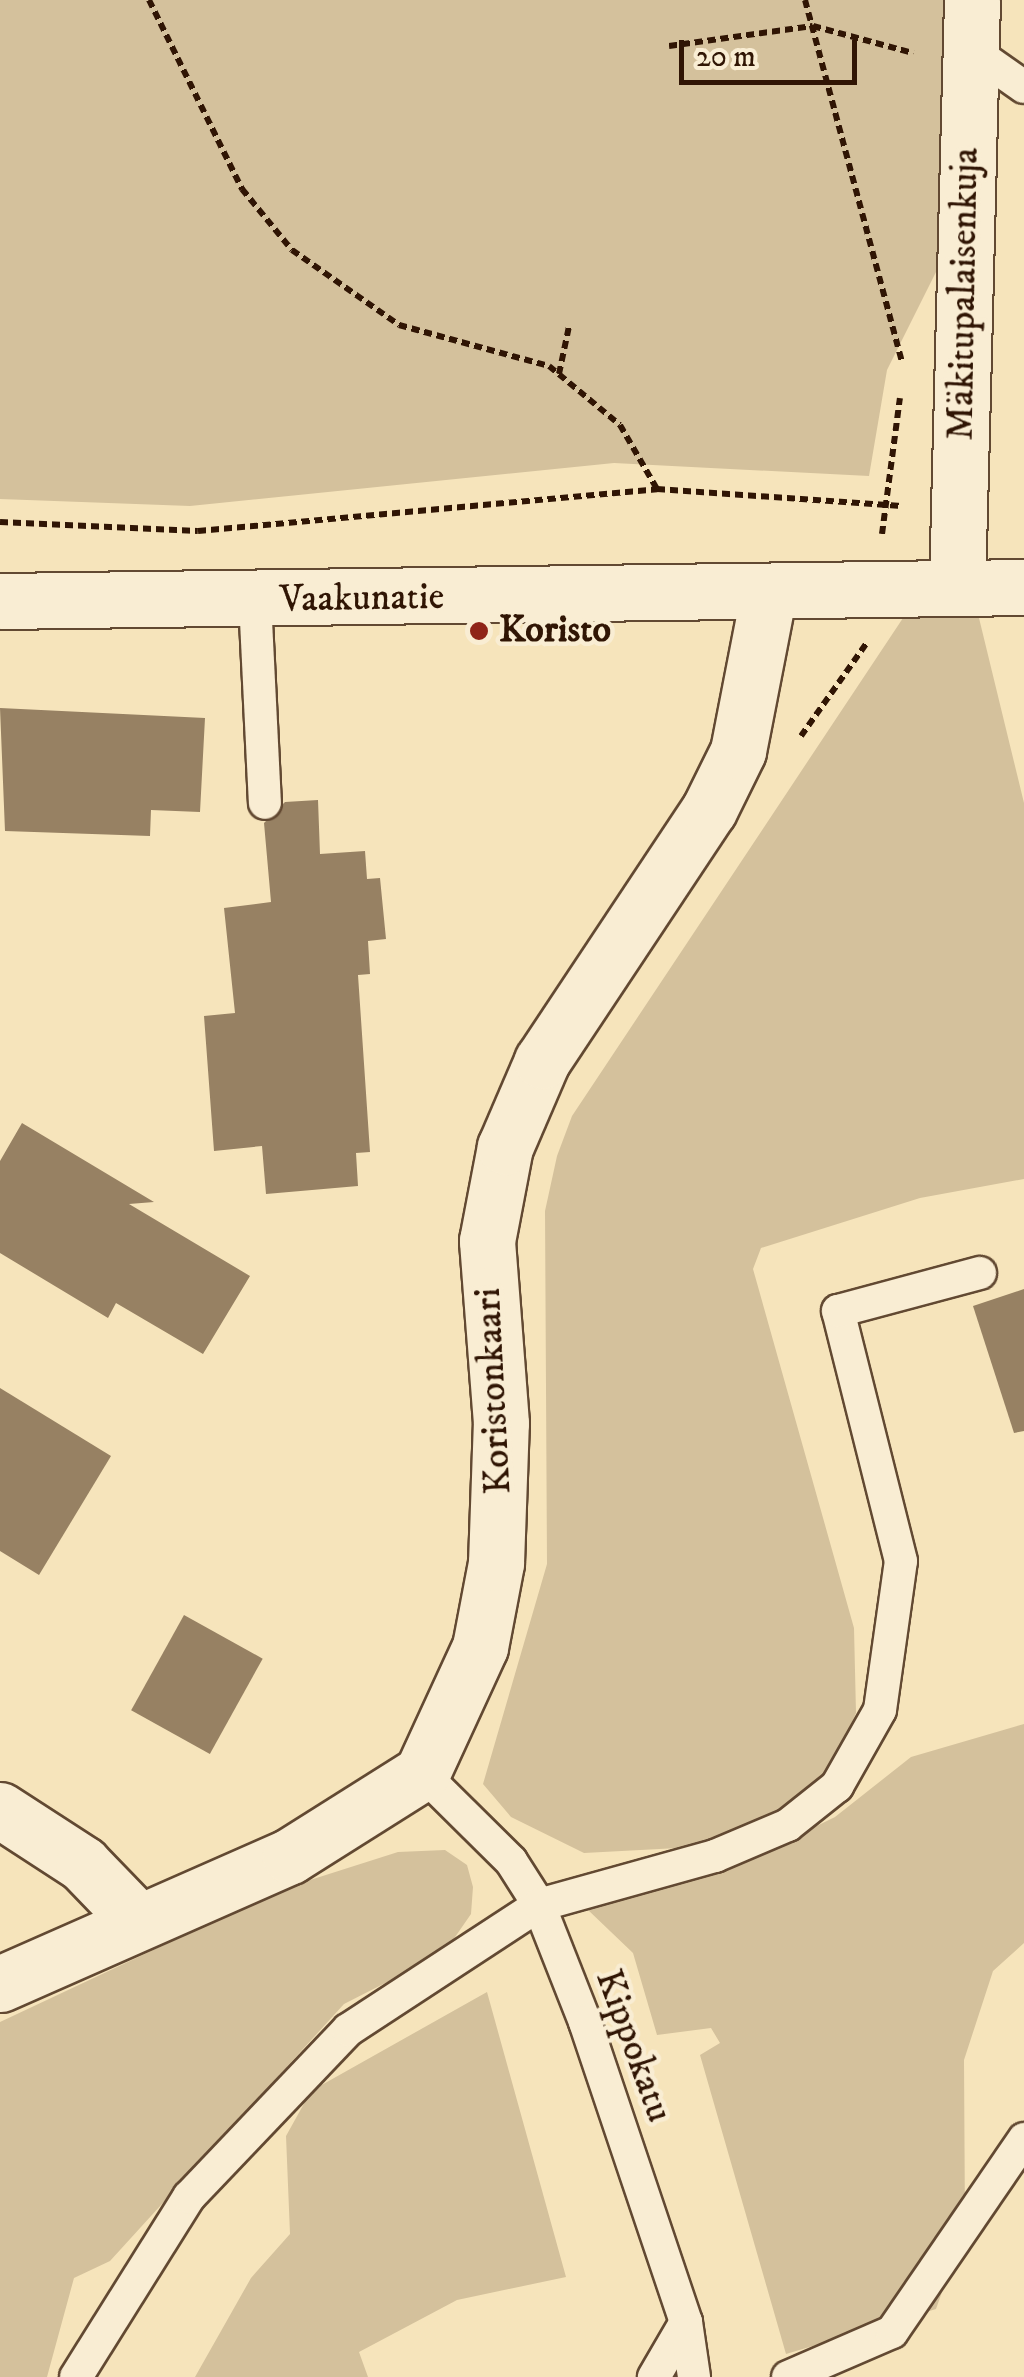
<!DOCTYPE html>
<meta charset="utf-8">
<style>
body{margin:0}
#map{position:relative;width:1024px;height:2377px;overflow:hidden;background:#f6e4bb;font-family:"IM FELL DW Pica",serif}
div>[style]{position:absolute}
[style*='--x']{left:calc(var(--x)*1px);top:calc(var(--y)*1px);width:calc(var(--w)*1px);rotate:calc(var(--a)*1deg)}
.green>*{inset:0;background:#d4c19c}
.building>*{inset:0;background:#978163;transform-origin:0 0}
.path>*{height:6px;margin-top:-3px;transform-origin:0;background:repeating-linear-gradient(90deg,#301504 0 8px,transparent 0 13px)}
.roads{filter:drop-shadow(2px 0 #624932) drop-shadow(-2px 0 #624932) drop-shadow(0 2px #624932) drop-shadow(0 -2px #624932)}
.service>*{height:32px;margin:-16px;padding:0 16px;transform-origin:16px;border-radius:16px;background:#f9edd3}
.minor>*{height:55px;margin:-27.5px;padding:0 27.5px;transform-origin:27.5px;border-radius:27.5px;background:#f9edd3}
.tertiary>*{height:55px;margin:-27.5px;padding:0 27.5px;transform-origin:27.5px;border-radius:27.5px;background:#f9edd3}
.dots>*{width:28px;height:28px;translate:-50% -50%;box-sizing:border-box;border:5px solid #f9edd3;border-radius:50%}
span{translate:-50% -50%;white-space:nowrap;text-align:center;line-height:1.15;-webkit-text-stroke:9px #f9edd3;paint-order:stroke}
.street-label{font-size:38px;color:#301504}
.poi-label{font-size:38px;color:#301504;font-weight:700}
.left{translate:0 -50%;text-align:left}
.scale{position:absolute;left:679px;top:40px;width:178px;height:45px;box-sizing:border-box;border:5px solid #301504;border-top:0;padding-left:12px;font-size:30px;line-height:35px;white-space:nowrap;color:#301504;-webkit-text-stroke:8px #f9edd3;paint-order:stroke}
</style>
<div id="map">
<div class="green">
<div style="clip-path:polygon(0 0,944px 0,947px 250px,887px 370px,869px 476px,614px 463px,190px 506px,0 499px)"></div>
<div style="clip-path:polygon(903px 618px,979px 618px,1024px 803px,1024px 1179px,920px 1198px,761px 1248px,753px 1269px,854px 1628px,856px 1713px,821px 1790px,772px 1821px,697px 1847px,584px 1853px,511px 1817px,483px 1784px,547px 1564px,545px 1211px,557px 1156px,572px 1116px)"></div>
<div style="clip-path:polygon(1024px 1724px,1024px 1943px,993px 1971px,964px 2060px,965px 2227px,936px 2309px,786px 2354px,700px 2055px,720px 2043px,711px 2028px,657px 2035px,633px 1953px,587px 1909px,727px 1870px,835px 1817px,911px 1757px)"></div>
<div style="clip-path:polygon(445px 1850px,467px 1865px,473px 1887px,471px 1914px,444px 1953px,344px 2004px,110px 2261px,74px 2278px,47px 2377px,0 2377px,0 2022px,285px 1888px,398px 1852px)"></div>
<div style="clip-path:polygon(487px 1992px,566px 2277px,457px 2300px,359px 2352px,368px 2377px,195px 2377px,251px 2278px,290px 2234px,286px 2136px,311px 2091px)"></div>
</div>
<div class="building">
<div style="clip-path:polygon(0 708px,205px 718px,200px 812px,151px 810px,150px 836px,5px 831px)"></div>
<div style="clip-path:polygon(318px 800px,320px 854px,365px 851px,367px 879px,380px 878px,386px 939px,368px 941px,370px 974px,358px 975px,370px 1152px,356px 1153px,358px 1186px,266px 1194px,262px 1146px,214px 1151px,204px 1016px,235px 1013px,224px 908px,271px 902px,264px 823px,285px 802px)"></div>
<div style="clip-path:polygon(22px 1123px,154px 1202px,129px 1204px,250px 1276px,203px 1354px,116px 1303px,108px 1318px,0 1253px,0 1161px)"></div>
<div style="clip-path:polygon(1024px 1289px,1024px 1431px,1014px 1433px,973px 1306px)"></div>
<div style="clip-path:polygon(0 1388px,111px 1456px,39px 1575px,0 1551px)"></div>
<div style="left:184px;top:1615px;width:90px;height:109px;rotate:29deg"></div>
</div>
<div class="path">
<div style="--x:149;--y:0;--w:211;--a:63.8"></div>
<div style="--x:242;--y:189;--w:79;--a:50.7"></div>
<div style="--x:292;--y:250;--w:131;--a:35"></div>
<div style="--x:399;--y:325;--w:156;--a:15.3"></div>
<div style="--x:549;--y:366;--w:92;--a:39.7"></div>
<div style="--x:620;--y:425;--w:74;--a:60"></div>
<div style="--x:805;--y:0;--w:374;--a:75"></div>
<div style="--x:669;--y:46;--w:145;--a:-7.9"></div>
<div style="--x:813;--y:26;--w:104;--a:15.1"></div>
<div style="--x:559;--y:374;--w:49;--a:-78.2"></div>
<div style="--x:0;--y:522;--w:198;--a:2.6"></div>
<div style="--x:198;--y:531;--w:461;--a:-5.2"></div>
<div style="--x:657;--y:489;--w:245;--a:4"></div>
<div style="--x:882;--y:534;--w:137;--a:-82.5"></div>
<div style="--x:801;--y:736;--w:113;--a:-54.8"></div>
</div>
<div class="roads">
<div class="service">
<div style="--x:970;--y:49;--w:66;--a:35.1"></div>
<div style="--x:255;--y:600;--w:203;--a:87.2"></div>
<div style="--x:422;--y:1773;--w:125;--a:44.7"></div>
<div style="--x:511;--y:1861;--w:52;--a:57.5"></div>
<div style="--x:539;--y:1905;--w:126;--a:68.5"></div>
<div style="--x:585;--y:2022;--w:317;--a:71.4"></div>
<div style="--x:686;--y:2322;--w:64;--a:120.2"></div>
<div style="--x:686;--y:2322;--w:56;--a:81.7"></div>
<div style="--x:76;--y:2377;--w:213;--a:-57.9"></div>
<div style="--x:189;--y:2197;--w:231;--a:-46.4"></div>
<div style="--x:348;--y:2030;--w:228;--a:-33.2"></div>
<div style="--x:539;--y:1905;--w:183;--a:-15.6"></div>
<div style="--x:715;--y:1856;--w:79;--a:-23"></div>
<div style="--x:788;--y:1825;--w:63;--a:-38.5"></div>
<div style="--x:837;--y:1786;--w:87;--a:-60.5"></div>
<div style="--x:880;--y:1710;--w:150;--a:-82"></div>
<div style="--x:901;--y:1561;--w:258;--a:-104.1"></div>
<div style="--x:838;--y:1311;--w:147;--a:-15"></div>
<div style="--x:788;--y:2377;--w:113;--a:-23.4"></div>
<div style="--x:892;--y:2332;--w:234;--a:-55.6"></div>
</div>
<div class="minor">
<div style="--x:957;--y:588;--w:588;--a:-88.54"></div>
<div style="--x:0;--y:1810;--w:99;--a:33"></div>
<div style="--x:83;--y:1864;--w:78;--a:46"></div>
<div style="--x:0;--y:1984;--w:317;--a:-23.8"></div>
<div style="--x:290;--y:1856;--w:156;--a:-32.2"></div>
<div style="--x:422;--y:1773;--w:139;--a:-65.3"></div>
<div style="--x:480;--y:1647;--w:86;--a:-79.2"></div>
<div style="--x:496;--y:1563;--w:140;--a:-88"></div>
<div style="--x:501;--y:1423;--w:183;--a:-94.4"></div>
<div style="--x:487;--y:1241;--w:96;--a:-79.2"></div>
<div style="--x:505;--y:1147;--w:94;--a:-66.7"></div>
<div style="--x:542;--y:1061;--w:301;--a:-56.4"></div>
<div style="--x:709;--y:810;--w:66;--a:-63.8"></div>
<div style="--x:738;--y:751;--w:163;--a:-79"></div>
</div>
<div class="tertiary">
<div style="--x:0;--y:601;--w:1024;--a:-0.78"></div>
</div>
</div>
<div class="dots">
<div style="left:479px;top:631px;background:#8f2418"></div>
</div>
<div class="street-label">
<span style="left:964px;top:294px;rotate:-89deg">Mäkitupalaisenkuja</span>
<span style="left:362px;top:599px;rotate:-1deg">Vaakunatie</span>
<span style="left:494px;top:1391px;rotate:-93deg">Koristonkaari</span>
<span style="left:633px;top:2046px;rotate:70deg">Kippokatu</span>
</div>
<div class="poi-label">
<span class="left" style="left:499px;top:631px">Koristo</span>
</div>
<div class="scale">20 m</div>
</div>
